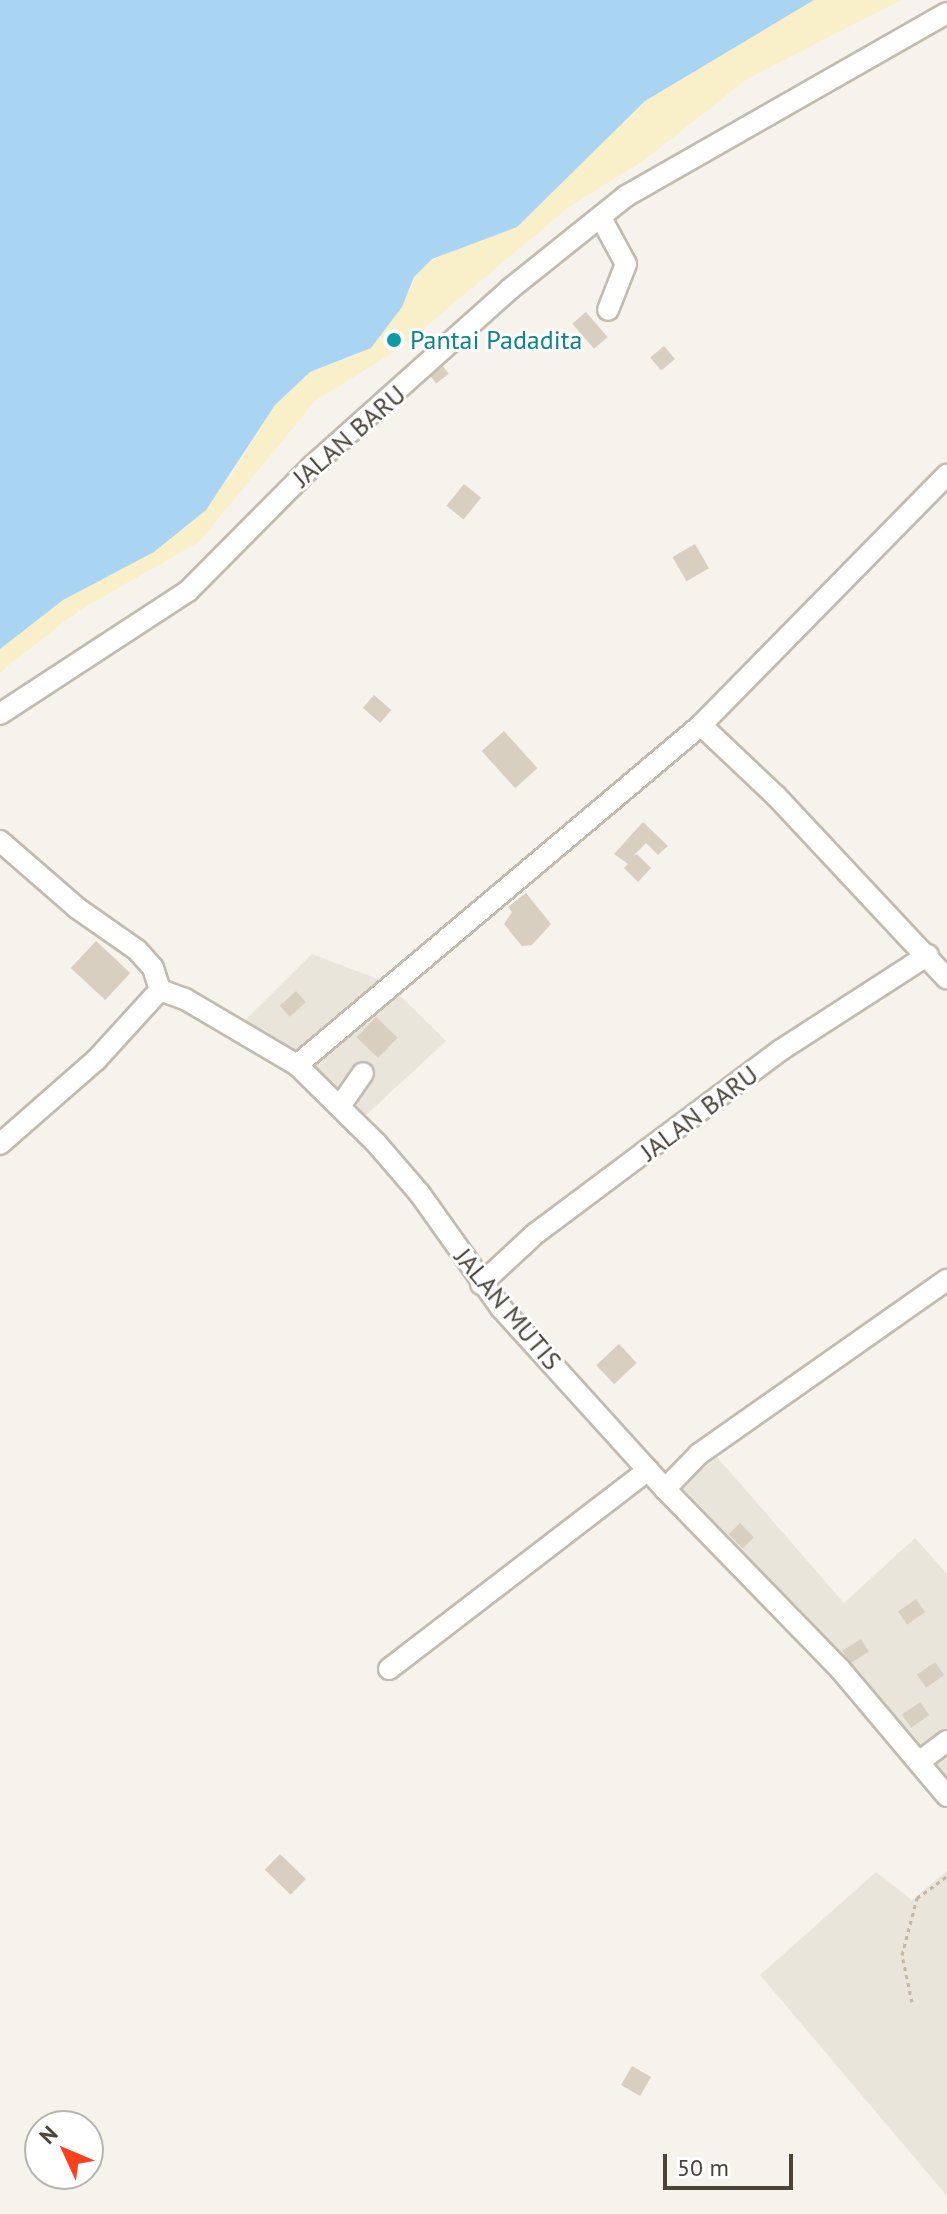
<!DOCTYPE html>
<style>
body{margin:0}
#map{position:relative;width:947px;height:2214px;overflow:hidden;background:#f6f3ec;font-family:"PT Sans",sans-serif}
div>[style]{position:absolute}
[style*='--x']{left:calc(var(--x)*1px);top:calc(var(--y)*1px);width:calc(var(--w)*1px);rotate:calc(var(--a)*1deg)}
.residential>*{inset:0;background:#eae5da}
.sand>*{inset:0;background:#f9efc9}
.water>*{inset:0;background:#a9d4f2}
.building>*{inset:0;background:#d8cfc1;transform-origin:0 0}
.path>*{height:3px;margin-top:-1.5px;transform-origin:0;background:repeating-linear-gradient(90deg,#c4b79f 0 4px,transparent 0 8px)}
.roads{filter:drop-shadow(2px 0 #c2bbae) drop-shadow(-2px 0 #c2bbae) drop-shadow(0 2px #c2bbae) drop-shadow(0 -2px #c2bbae)}
.minor>*{height:20px;margin:-10px;padding:0 10px;transform-origin:10px;border-radius:10px;background:#fff}
.dots>*{width:22px;height:22px;translate:-50% -50%;box-sizing:border-box;border:4px solid #fff;border-radius:50%}
span{translate:-50% -50%;white-space:nowrap;text-align:center;line-height:1.15;-webkit-text-stroke:6px #fff;paint-order:stroke}
.culture-label{font-size:26px;color:#0d838f}
.left{translate:0 -50%;text-align:left}
.street-label{font-size:26px;color:#4b4439}
.north{position:absolute;left:24px;top:2110px;width:80px;height:80px;box-sizing:border-box;background:#fff;border:2px solid #b7b4b0;border-radius:50%;rotate:314deg;font-size:22px;font-weight:700;line-height:32px;text-align:center;color:#4b4439}
.north::after{content:'';display:block;margin:auto;width:28px;height:36px;background:#fc3f1d;clip-path:polygon(50% 0,100% 100%,50% 72%,0 100%)}
.scale{position:absolute;left:663px;top:2154px;width:130px;height:36px;box-sizing:border-box;border:4px solid #4b4439;border-top:0;padding-left:10px;font-size:24px;line-height:28px;white-space:nowrap;color:#4b4439;-webkit-text-stroke:6px #fff;paint-order:stroke}
</style>
<div id="map">
<div class="residential">
<div style="clip-path:polygon(312px 954px,386px 982px,446px 1041px,351px 1129px,298px 1071px,228px 1037px)"></div>
<div style="clip-path:polygon(717px 1457px,844px 1603px,915px 1538px,947px 1574px,947px 1802px,676px 1503px,681px 1487px)"></div>
<div style="clip-path:polygon(947px 1871px,947px 2196px,760px 1975px,876px 1872px,912px 1900px)"></div>
</div>
<div class="sand">
<div style="clip-path:polygon(814px 0,901px 0,747px 79px,643px 161px,569px 207px,400px 348px,315px 401px,199px 542px,78px 611px,0 672px,0 649px,35px 620px,82px 588px,154px 552px,188px 526px,233px 473px,275px 405px,310px 372px,357px 355px,410px 290px,421px 267px,448px 252px,517px 227px,645px 101px)"></div>
</div>
<div class="water">
<div style="clip-path:polygon(0 0,814px 0,645px 101px,517px 227px,432px 259px,414px 277px,402px 307px,371px 348px,310px 372px,275px 405px,206px 510px,154px 552px,63px 600px,0 649px)"></div>
</div>
<div class="building">
<div style="left:586px;top:312px;width:33px;height:18px;rotate:49deg"></div>
<div style="left:664px;top:346px;width:17px;height:18px;rotate:50deg"></div>
<div style="left:442px;top:365px;width:11px;height:16px;rotate:52deg"></div>
<div style="left:464px;top:484px;width:22px;height:28px;rotate:39deg"></div>
<div style="left:695px;top:544px;width:28px;height:26px;rotate:60deg"></div>
<div style="left:374px;top:695px;width:23px;height:17px;rotate:41deg"></div>
<div style="left:504px;top:731px;width:50px;height:30px;rotate:48deg"></div>
<div style="clip-path:polygon(643px 822px,668px 846px,658px 855px,646px 843px,633px 856px,637px 854px,651px 868px,638px 882px,624px 868px,628px 864px,614px 854px)"></div>
<div style="clip-path:polygon(526px 893px,551px 924px,532px 945px,522px 946px,504px 924px,512px 912px,508px 907px)"></div>
<div style="left:96px;top:941px;width:47px;height:37px;rotate:43deg"></div>
<div style="left:296px;top:991px;width:15px;height:22px;rotate:48deg"></div>
<div style="left:376px;top:1017px;width:30px;height:28px;rotate:44deg"></div>
<div style="left:619px;top:1344px;width:26px;height:31px;rotate:47deg"></div>
<div style="left:740px;top:1523px;width:20px;height:16px;rotate:45deg"></div>
<div style="left:916px;top:1599px;width:16px;height:22px;rotate:55deg"></div>
<div style="left:861px;top:1639px;width:15px;height:22px;rotate:58deg"></div>
<div style="left:935px;top:1662px;width:16px;height:22px;rotate:55deg"></div>
<div style="left:920px;top:1702px;width:16px;height:22px;rotate:55deg"></div>
<div style="left:280px;top:1854px;width:36px;height:22px;rotate:44deg"></div>
<div style="left:632px;top:2066px;width:22px;height:22px;rotate:30deg"></div>
</div>
<div class="path">
<div style="--x:912;--y:2002;--w:48;--a:-102"></div>
<div style="--x:902;--y:1955;--w:59;--a:-75.3"></div>
<div style="--x:917;--y:1898;--w:37;--a:-36"></div>
</div>
<div class="roads">
<div class="minor">
<div style="--x:601;--y:218;--w:52;--a:61.5"></div>
<div style="--x:626;--y:264;--w:49;--a:111.4"></div>
<div style="--x:0;--y:714;--w:225;--a:-33.2"></div>
<div style="--x:188;--y:591;--w:175;--a:-45.2"></div>
<div style="--x:311;--y:467;--w:267;--a:-41.8"></div>
<div style="--x:510;--y:289;--w:149;--a:-38.7"></div>
<div style="--x:626;--y:196;--w:369;--a:-29.7"></div>
<div style="--x:701;--y:725;--w:103;--a:43.4"></div>
<div style="--x:776;--y:796;--w:250;--a:46.9"></div>
<div style="--x:0;--y:841;--w:102;--a:41"></div>
<div style="--x:77;--y:908;--w:73;--a:35"></div>
<div style="--x:137;--y:950;--w:24;--a:48"></div>
<div style="--x:153;--y:968;--w:23;--a:72"></div>
<div style="--x:160;--y:990;--w:27;--a:20"></div>
<div style="--x:185;--y:999;--w:130;--a:30.5"></div>
<div style="--x:297;--y:1065;--w:112;--a:44.6"></div>
<div style="--x:377;--y:1144;--w:66;--a:49.3"></div>
<div style="--x:420;--y:1194;--w:140;--a:54.6"></div>
<div style="--x:501;--y:1308;--w:244;--a:47.8"></div>
<div style="--x:665;--y:1489;--w:251;--a:45.8"></div>
<div style="--x:840;--y:1669;--w:166;--a:49.9"></div>
<div style="--x:297;--y:1065;--w:528;--a:-40.08"></div>
<div style="--x:701;--y:725;--w:351;--a:-45.5"></div>
<div style="--x:340;--y:1106;--w:40;--a:-55.1"></div>
<div style="--x:0;--y:1144;--w:128;--a:-41.2"></div>
<div style="--x:96;--y:1060;--w:95;--a:-47.6"></div>
<div style="--x:481;--y:1284;--w:74;--a:-42.8"></div>
<div style="--x:535;--y:1234;--w:307;--a:-36.8"></div>
<div style="--x:781;--y:1050;--w:175;--a:-32.9"></div>
<div style="--x:665;--y:1489;--w:49;--a:-45.8"></div>
<div style="--x:699;--y:1454;--w:303;--a:-35.1"></div>
<div style="--x:389;--y:1669;--w:327;--a:-37.5"></div>
<div style="--x:919;--y:1762;--w:35;--a:-37"></div>
</div>
</div>
<div class="dots">
<div style="left:394px;top:340px;background:#0f9aa8"></div>
</div>
<div class="culture-label">
<span class="left" style="left:410px;top:340px">Pantai Padadita</span>
</div>
<div class="street-label">
<span style="left:349px;top:436px;rotate:-41deg">JALAN BARU</span>
<span style="left:699px;top:1113px;rotate:-37deg">JALAN BARU</span>
<span style="left:508px;top:1309px;rotate:50deg">JALAN MUTIS</span>
</div>
<div class="north">N</div>
<div class="scale">50 m</div>
</div>
